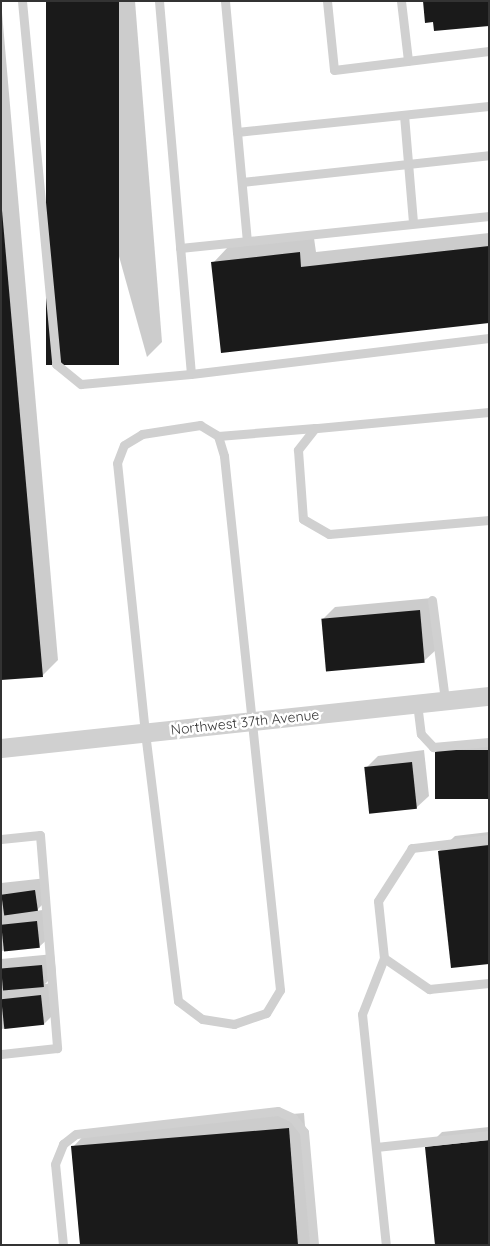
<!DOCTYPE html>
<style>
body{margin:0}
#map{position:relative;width:490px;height:1246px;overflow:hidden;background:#fff;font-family:Quicksand,sans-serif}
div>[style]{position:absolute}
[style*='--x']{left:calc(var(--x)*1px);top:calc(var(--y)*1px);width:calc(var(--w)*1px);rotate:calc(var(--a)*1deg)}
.shadow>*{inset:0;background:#0003}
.building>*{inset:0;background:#1a1a1a;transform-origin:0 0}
.lane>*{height:9px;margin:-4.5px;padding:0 4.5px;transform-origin:4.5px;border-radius:4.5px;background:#d0d0d0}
.street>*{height:19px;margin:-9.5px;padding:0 9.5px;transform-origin:9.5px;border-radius:9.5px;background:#d0d0d0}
span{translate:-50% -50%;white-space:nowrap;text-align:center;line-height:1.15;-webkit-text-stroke:5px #fff;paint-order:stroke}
.street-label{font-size:14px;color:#333}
.frame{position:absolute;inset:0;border:2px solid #333;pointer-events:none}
</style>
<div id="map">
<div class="shadow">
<div style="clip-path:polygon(1px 1px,58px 660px,43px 675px,1px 679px)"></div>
<div style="clip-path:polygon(48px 1px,135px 1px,162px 342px,147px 357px)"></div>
<div style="clip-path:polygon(489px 233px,489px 322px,213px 263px,228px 247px,314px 238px,316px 252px)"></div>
<div style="clip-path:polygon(432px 598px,437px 649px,424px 661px,322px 620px,335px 607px)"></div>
<div style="clip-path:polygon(489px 740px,489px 798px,436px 757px,449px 744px)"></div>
<div style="clip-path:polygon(424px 750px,429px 796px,416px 808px,366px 768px,378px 756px)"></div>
<div style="clip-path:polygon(489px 832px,489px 963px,439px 851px,455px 836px)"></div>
<div style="clip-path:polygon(47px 878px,49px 898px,36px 911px,49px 909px,52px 935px,39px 947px,1px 951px,1px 883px)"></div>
<div style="clip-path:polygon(54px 954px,56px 973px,45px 984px,53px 983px,56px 1012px,44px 1024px,1px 1029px,1px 959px)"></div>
<div style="clip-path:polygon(304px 1113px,314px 1245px,81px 1245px,73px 1147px,88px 1131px)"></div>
<div style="clip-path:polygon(489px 1127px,489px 1245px,427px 1147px,442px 1132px)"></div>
</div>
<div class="building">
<div style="left:46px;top:1px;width:73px;height:364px"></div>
<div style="clip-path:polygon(423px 1px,489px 1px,489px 26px,434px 31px,433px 22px,425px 23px)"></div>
<div style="clip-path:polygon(1px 199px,43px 677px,1px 680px)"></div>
<div style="clip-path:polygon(489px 246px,489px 323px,221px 353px,211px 262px,300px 252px,301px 267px)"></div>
<div style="left:420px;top:610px;width:53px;height:99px;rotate:85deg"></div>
<div style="left:489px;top:750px;width:49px;height:54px;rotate:90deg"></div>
<div style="left:412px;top:762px;width:47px;height:48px;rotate:84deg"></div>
<div style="clip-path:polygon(489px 845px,489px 964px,451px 968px,438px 851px)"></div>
<div style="left:35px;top:890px;width:21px;height:34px;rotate:82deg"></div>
<div style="left:37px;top:921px;width:27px;height:36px;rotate:84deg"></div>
<div style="left:42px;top:965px;width:22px;height:41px;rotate:85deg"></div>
<div style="left:41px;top:995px;width:30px;height:40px;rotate:84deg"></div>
<div style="clip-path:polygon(289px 1128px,298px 1245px,80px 1245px,71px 1146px)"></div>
<div style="clip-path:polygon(489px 1140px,489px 1245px,435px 1245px,425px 1147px)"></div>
</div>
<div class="lane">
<div style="--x:22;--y:1;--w:365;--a:84.6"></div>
<div style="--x:56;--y:364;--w:32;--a:39"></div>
<div style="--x:81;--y:384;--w:110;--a:-5.2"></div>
<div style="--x:159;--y:1;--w:374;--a:85.1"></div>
<div style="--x:191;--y:374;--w:300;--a:-6.9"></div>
<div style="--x:225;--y:1;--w:132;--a:84.8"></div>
<div style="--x:237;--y:132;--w:253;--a:-5.9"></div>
<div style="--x:327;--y:1;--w:69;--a:84.2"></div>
<div style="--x:334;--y:70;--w:156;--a:-7"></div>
<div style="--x:401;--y:1;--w:60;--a:83.3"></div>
<div style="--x:404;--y:115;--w:108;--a:85.2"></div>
<div style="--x:237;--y:132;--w:109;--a:84.8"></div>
<div style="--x:242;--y:182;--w:248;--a:-6.2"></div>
<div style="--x:180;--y:248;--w:311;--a:-5.9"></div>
<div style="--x:489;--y:412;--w:175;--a:174.7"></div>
<div style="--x:315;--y:428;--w:28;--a:128"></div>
<div style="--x:298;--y:450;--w:69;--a:85.9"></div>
<div style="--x:303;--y:519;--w:30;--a:30"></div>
<div style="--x:329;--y:534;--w:161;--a:-5"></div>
<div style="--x:200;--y:425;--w:21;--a:31"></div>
<div style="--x:218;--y:436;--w:21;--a:73"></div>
<div style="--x:224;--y:456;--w:537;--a:84.01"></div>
<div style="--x:280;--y:990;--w:27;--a:121"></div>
<div style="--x:266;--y:1013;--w:34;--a:161"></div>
<div style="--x:234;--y:1024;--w:32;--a:-171"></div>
<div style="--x:202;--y:1019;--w:30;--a:-143"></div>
<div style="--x:178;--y:1001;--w:270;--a:-97"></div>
<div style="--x:145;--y:733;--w:271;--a:-95.9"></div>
<div style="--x:117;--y:463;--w:19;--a:-69"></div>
<div style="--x:124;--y:445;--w:21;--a:-31"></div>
<div style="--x:142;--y:434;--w:59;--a:-8.8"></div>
<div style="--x:218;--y:436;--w:97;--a:-4.7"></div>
<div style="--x:432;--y:600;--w:101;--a:82.6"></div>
<div style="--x:417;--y:703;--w:31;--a:83"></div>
<div style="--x:421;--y:734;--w:18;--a:47"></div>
<div style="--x:433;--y:747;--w:56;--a:-5.1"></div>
<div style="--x:1;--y:839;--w:39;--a:-6"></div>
<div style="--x:40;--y:835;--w:214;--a:85.4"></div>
<div style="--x:57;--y:1048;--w:56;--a:173.9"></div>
<div style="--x:489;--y:839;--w:78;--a:173.3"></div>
<div style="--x:412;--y:848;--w:63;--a:122.7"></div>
<div style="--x:378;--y:901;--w:57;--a:84"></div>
<div style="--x:384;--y:958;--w:55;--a:34.6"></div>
<div style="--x:429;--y:989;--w:60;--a:-5.7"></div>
<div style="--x:384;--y:958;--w:60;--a:111.4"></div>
<div style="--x:362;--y:1014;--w:232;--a:84.1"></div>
<div style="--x:376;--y:1147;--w:114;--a:-6.1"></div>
<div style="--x:63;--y:1245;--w:81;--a:-95.6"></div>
<div style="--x:55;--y:1164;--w:22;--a:-68"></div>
<div style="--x:63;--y:1144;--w:16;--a:-38"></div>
<div style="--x:76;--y:1134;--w:203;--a:-6.5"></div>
<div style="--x:278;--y:1111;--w:17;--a:25"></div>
<div style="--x:293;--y:1118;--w:18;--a:52"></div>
<div style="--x:304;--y:1132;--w:113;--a:84.9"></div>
</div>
<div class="street">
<div style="--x:1;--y:748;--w:491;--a:-6.1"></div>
</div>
<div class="street-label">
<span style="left:245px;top:722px;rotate:-6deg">Northwest 37th Avenue</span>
</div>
<div class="frame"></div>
</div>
